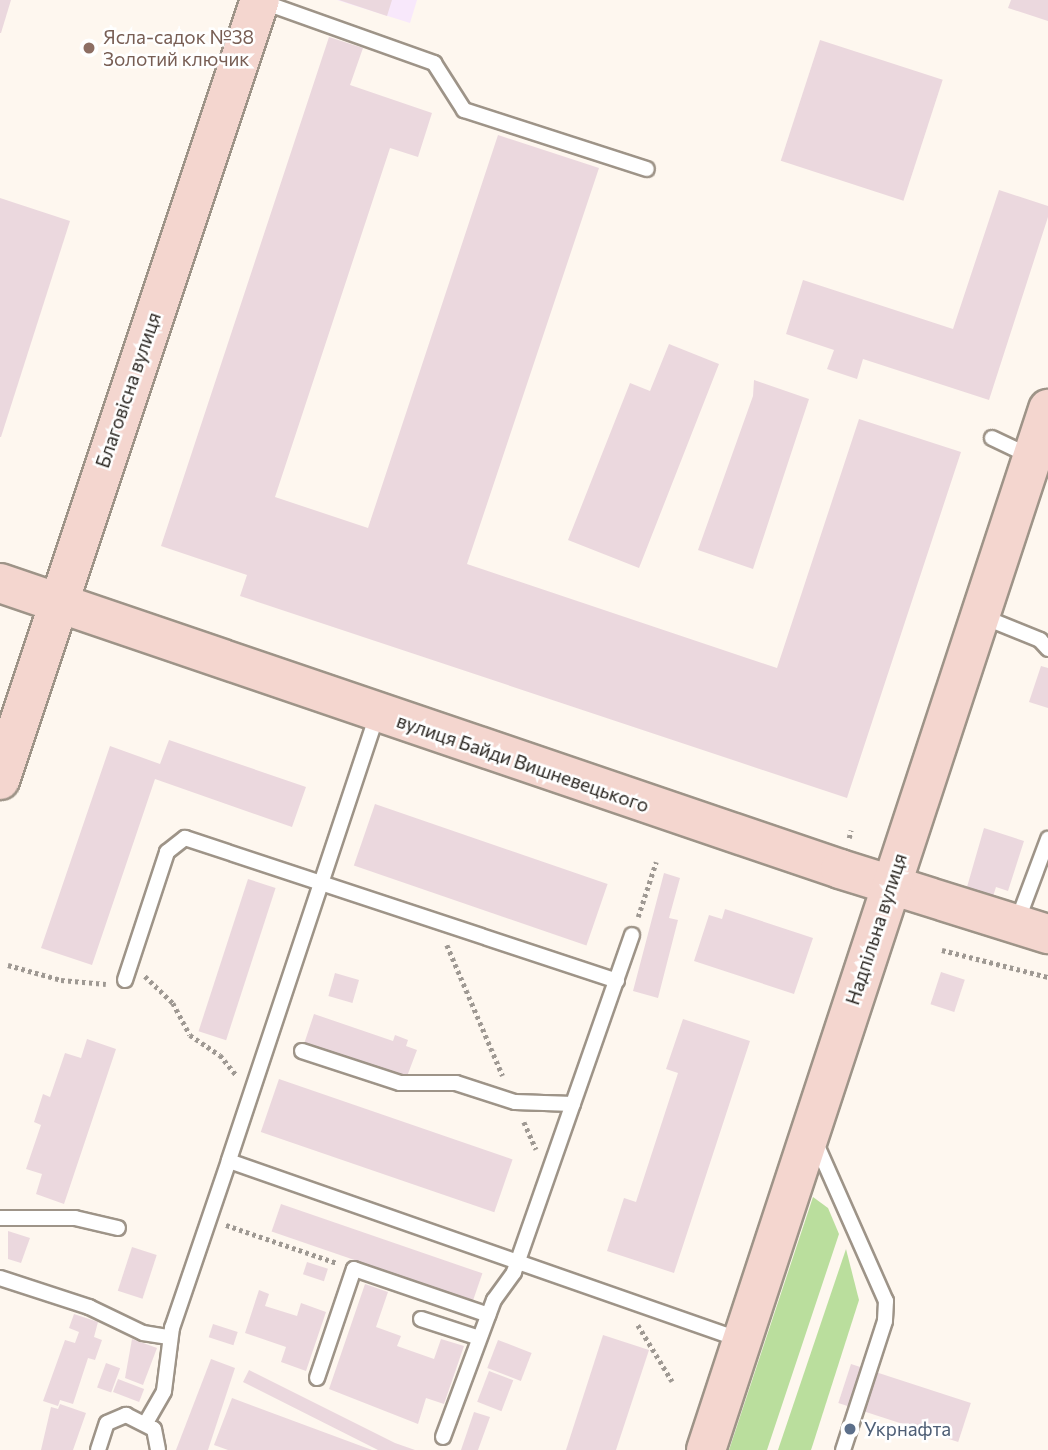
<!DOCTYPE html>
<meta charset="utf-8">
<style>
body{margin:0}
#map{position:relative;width:1048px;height:1450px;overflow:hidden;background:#fef7ef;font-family:Commissioner,sans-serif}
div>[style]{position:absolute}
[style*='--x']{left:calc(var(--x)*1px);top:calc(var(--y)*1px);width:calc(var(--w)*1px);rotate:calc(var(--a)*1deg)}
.commercial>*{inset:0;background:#f8e8fb}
.green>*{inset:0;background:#bade9d}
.building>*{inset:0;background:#ebd8de;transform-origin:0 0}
.path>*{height:4.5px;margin-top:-2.25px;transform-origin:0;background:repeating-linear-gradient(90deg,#9f9993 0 3.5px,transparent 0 7px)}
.roads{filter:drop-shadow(2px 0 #9e9488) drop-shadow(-2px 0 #9e9488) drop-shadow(0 2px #9e9488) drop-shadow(0 -2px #9e9488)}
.lane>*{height:14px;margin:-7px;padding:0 7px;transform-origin:7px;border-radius:7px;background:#fff}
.secondary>*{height:38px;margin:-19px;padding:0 19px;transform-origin:19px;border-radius:19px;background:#f4d6cf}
.dots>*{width:19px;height:19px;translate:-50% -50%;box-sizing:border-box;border:4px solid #fff;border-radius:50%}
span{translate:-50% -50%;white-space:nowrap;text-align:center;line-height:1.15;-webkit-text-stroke:5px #fff;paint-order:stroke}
.education-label{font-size:19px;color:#785e54}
.left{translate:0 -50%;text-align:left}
.street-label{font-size:19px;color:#2b2722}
.service-label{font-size:19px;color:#4e5e75}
</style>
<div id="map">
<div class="commercial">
<div style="clip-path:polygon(337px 0,417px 0,410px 23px)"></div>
</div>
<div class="green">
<div style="clip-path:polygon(813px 1197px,828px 1208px,839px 1234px,767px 1450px,729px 1450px)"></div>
<div style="clip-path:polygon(846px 1249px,859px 1300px,813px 1444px,811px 1450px,778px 1450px)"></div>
</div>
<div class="building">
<div style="clip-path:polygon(0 0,11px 0,1px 33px,0 33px)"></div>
<div style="clip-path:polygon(339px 0,392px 0,387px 16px)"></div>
<div style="clip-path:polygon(1011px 0,1048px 0,1048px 21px,1008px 8px)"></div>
<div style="clip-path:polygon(329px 37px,363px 48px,350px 85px,432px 113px,418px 157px,390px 148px,275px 497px,368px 528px,498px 135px,599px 168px,467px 564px,777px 668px,859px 419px,961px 452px,847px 798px,240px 596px,247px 575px,161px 546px)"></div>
<div style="left:820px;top:40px;width:129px;height:127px;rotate:18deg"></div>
<div style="clip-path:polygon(999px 190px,1048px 206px,1048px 217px,989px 400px,863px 359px,857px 379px,827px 369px,834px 350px,786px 334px,803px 280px,953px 329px)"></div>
<div style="clip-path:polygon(0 198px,70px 221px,1px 437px,0 437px)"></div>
<div style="clip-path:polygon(669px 344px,719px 364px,639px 568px,568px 540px,630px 383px,650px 391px)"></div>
<div style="clip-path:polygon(754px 380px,809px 399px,753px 569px,698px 550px,753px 396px)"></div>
<div style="clip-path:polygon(1041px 666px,1048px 668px,1048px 708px,1029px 702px)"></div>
<div style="clip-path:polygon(169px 740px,306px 787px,292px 827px,155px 779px,92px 965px,41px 948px,110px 746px,160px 764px)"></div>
<div style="left:375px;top:804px;width:246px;height:65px;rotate:19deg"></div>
<div style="clip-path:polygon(984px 828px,1024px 841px,1008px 891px,996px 887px,991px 903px,965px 894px)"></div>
<div style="clip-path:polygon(664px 873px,680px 878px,669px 918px,678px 920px,658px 998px,633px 991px)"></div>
<div style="left:248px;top:879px;width:29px;height:160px;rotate:18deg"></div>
<div style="clip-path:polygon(725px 909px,813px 938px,794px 994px,694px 961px,709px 915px,722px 919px)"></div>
<div style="left:941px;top:972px;width:25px;height:34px;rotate:18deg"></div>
<div style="left:335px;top:973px;width:25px;height:24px;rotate:16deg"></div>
<div style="clip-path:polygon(314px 1014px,393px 1041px,395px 1035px,408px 1040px,406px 1046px,417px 1050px,406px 1079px,304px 1044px)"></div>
<div style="clip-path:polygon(683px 1019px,750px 1041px,674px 1273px,607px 1251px,624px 1198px,636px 1202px,678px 1073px,666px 1069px)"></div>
<div style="clip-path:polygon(87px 1039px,116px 1049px,64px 1204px,36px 1194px,42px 1174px,26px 1169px,41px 1125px,34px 1122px,43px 1094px,50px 1097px,65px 1053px,81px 1058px)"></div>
<div style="left:279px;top:1079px;width:247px;height:56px;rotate:19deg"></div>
<div style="left:281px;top:1204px;width:213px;height:29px;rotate:19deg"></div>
<div style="clip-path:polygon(8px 1231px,30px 1238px,21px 1263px,8px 1259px)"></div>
<div style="left:132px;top:1247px;width:26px;height:46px;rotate:18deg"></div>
<div style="left:307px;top:1262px;width:22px;height:13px;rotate:18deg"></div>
<div style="clip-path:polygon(365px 1284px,388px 1292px,376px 1327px,401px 1336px,397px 1346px,434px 1359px,441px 1339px,464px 1346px,444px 1404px,426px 1398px,418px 1424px,329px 1389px)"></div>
<div style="clip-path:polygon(259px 1290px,269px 1294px,265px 1306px,297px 1316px,301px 1303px,326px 1312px,306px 1371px,281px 1362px,286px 1347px,245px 1333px)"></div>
<div style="clip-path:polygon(74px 1314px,98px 1322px,94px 1337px,102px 1340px,95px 1360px,88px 1358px,73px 1404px,60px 1400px,58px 1406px,43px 1401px,65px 1340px,75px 1343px,79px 1332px,69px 1328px)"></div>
<div style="left:213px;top:1324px;width:26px;height:14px;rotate:18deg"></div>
<div style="clip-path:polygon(603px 1335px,649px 1350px,616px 1450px,566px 1450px)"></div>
<div style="clip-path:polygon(132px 1339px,157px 1348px,143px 1385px,125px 1378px)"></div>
<div style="left:498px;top:1340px;width:36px;height:30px;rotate:21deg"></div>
<div style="clip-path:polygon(211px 1359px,235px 1368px,208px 1450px,176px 1450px)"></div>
<div style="left:106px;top:1363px;width:15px;height:26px;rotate:20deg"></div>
<div style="left:851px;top:1364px;width:126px;height:41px;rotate:18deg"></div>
<div style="clip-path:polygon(249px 1370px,395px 1443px,415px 1450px,378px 1450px,243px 1382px)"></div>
<div style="left:489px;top:1371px;width:26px;height:33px;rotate:21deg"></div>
<div style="left:118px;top:1379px;width:28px;height:14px;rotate:21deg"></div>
<div style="clip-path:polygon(232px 1398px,372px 1450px,228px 1450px,214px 1445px)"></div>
<div style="clip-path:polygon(60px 1404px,86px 1413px,73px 1450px,41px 1450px,51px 1407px,58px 1409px)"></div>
<div style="clip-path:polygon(474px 1412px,490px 1417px,478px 1450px,461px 1450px)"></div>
</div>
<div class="path">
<div style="--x:849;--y:838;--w:8;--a:-76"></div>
<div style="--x:638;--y:917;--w:58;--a:-71.9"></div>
<div style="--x:447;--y:945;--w:142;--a:66.9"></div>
<div style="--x:942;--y:950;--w:109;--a:14.3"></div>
<div style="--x:8;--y:965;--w:55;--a:15.8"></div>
<div style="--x:61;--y:980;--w:45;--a:5.1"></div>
<div style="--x:145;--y:976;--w:39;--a:44"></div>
<div style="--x:173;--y:1003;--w:36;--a:62"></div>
<div style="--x:190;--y:1035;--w:36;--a:34"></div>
<div style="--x:220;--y:1055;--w:27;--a:51"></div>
<div style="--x:524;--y:1122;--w:30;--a:66"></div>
<div style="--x:226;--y:1225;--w:117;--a:18.9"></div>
<div style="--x:638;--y:1325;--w:66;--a:58.7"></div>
</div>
<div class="roads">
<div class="lane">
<div style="--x:263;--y:2;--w:182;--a:19.6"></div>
<div style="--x:434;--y:63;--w:56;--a:57.4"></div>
<div style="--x:464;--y:110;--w:192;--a:17.9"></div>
<div style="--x:992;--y:438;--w:44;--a:25.4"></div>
<div style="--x:981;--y:616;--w:64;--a:22.1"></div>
<div style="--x:1040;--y:640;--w:12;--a:48"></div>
<div style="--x:377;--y:715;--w:470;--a:108.4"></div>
<div style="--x:229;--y:1161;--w:542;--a:19.27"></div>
<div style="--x:1017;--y:922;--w:89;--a:-69.5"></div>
<div style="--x:125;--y:980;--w:135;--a:-71.8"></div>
<div style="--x:167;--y:852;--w:23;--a:-38"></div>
<div style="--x:185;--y:838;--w:455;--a:18.3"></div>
<div style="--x:302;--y:1051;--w:103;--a:18.1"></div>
<div style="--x:400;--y:1083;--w:56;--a:0"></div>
<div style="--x:456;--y:1083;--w:62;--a:17.9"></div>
<div style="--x:515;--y:1102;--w:58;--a:2"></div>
<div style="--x:815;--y:1141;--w:175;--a:66.1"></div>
<div style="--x:886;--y:1301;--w:20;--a:93"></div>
<div style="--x:885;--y:1321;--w:136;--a:108"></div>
<div style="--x:0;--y:1218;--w:75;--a:0"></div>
<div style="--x:75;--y:1218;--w:44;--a:13.1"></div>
<div style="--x:0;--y:1278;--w:94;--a:18"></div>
<div style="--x:89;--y:1307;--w:60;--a:25.7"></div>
<div style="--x:143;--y:1333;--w:26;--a:9"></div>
<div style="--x:421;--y:1319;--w:61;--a:18.1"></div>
<div style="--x:317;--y:1378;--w:115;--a:-71.3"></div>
<div style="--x:354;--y:1269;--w:142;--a:18.9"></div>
<div style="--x:147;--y:1421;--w:34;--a:-60"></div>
<div style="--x:164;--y:1391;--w:64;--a:-82.8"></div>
<div style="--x:172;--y:1328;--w:176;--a:-71.2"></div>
<div style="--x:443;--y:1437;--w:146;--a:-69.6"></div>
<div style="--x:494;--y:1300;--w:34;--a:-54"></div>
<div style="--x:514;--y:1272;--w:357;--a:-70.7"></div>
<div style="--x:98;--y:1450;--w:28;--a:-72"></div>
<div style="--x:107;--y:1423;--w:21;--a:-23"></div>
<div style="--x:126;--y:1415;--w:31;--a:27"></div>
<div style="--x:154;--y:1429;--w:21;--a:79"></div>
</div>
<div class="secondary">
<div style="--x:0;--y:583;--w:887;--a:18.8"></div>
<div style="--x:840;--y:869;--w:218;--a:17.4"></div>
<div style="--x:0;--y:780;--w:822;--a:-71.57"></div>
<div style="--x:706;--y:1450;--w:1096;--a:-71.81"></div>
</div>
</div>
<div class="dots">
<div style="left:89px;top:48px;background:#8d6e63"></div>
<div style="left:850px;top:1429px;background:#5c6f8a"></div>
</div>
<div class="education-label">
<span class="left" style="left:103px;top:48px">Ясла-садок №38<br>Золотий ключик</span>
</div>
<div class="street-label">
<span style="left:128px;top:390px;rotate:-71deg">Благовісна вулиця</span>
<span style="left:523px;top:763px;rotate:19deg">вулиця Байди Вишневецького</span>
<span style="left:876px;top:929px;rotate:-72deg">Надпільна вулиця</span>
</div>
<div class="service-label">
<span class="left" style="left:864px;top:1429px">Укрнафта</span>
</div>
</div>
